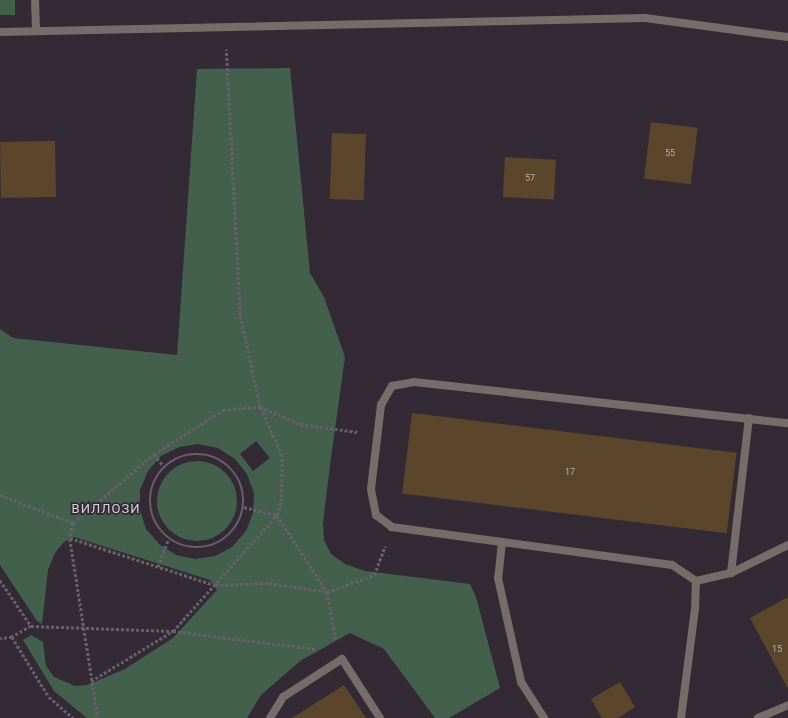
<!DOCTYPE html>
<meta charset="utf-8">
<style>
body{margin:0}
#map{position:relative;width:788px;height:718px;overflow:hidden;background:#342a36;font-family:Roboto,sans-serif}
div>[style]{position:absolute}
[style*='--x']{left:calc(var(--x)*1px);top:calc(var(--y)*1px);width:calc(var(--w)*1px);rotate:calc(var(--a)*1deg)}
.green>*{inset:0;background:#42604c;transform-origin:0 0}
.round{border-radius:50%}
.building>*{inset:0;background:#5c462b;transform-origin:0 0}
.path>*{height:2.5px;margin-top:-1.25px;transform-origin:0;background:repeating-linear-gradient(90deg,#685f6a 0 3px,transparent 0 5px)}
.path>.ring{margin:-1.25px;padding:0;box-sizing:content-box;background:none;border:2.5px solid #685f6a;border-radius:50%}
.service>*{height:8px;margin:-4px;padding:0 4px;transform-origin:4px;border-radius:4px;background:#766d69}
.minor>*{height:8px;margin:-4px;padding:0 4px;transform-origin:4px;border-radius:4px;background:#766d69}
span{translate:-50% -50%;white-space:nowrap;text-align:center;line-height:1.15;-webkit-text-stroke:3.5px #342a36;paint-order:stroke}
.number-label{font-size:9px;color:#baafae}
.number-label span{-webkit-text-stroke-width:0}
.quarter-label{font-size:13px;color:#d9d2da;letter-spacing:1px}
</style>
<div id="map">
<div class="green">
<div style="left:0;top:0;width:15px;height:15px"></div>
<div style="clip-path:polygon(evenodd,290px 68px,310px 273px,324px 297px,345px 357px,330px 465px,323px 523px,324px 540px,331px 554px,345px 564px,365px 571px,470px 584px,476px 597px,500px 688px,449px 718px,435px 718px,384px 649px,350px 633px,300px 661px,261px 695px,247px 718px,87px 718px,54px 691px,23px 640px,31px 635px,43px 642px,46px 666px,54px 677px,75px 686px,87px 685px,125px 669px,173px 638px,217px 590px,210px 580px,74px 537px,64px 542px,55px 553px,48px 570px,42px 624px,37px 621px,0 565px,0 329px,13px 338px,177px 355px,197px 69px,290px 68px,256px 441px,270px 458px,253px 471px,240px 454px,256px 441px,290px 68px,198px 444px,218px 448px,235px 459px,247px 474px,254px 493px,253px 513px,246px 531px,232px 547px,215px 556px,195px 559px,176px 555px,159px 544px,146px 529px,140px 510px,140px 490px,148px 471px,161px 456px,179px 447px,198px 444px)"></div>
<div class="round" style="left:157px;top:461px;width:80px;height:80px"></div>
</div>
<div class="building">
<div style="left:651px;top:122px;width:47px;height:57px;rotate:7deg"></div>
<div style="left:332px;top:133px;width:34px;height:66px;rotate:2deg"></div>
<div style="left:55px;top:141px;width:56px;height:55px;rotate:89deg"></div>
<div style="left:505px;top:157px;width:51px;height:40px;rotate:3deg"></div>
<div style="left:412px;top:413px;width:327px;height:81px;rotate:7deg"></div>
<div style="clip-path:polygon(788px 597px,788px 689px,750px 618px)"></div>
<div style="clip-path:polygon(620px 682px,635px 707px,618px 718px,602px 718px,591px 699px)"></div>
<div style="clip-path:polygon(344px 685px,366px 718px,292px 718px)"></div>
</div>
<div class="path">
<div class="ring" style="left:150px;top:454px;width:91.5px;height:91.5px"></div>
<div style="--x:154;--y:454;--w:16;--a:52"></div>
<div style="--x:0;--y:495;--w:78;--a:21"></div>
<div style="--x:73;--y:523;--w:106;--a:-40.4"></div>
<div style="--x:154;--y:454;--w:82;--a:-32.5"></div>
<div style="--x:223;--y:410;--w:37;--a:-5"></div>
<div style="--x:260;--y:407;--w:43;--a:23"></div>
<div style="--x:300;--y:424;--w:58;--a:8"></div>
<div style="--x:244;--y:507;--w:34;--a:14"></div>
<div style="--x:277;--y:515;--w:92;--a:57"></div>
<div style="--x:327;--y:592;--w:49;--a:79.4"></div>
<div style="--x:73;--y:523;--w:15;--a:101"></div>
<div style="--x:70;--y:538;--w:152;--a:18"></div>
<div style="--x:215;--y:585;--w:54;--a:-2.1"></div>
<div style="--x:269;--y:583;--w:59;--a:8.8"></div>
<div style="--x:327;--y:592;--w:50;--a:-19.9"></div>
<div style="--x:374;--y:575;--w:31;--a:-69"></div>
<div style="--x:70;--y:539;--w:181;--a:81.1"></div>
<div style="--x:158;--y:567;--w:29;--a:-70"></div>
<div style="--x:0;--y:580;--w:55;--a:56"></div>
<div style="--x:31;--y:626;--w:22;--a:150"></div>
<div style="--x:12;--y:637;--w:12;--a:171"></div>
<div style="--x:31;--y:626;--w:142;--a:2"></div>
<div style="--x:173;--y:631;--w:144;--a:7.2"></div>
<div style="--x:12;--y:637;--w:70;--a:58.3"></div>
<div style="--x:49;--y:697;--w:32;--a:41"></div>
<div style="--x:91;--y:681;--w:96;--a:-31.4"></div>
<div style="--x:173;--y:631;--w:156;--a:-48.1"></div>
<div style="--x:277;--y:515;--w:14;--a:-73"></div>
<div style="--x:281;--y:502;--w:46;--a:-88.8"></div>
<div style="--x:282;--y:456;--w:54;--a:-114.2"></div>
<div style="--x:260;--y:407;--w:94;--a:-102.3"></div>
<div style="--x:240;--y:315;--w:266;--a:-93"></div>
</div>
<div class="service">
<div style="--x:35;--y:0;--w:31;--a:88"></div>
<div style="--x:502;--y:542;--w:36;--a:96"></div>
<div style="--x:498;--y:578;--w:107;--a:77.5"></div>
<div style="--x:521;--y:682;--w:43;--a:57.4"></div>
<div style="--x:731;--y:573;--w:156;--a:-83.4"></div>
<div style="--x:696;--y:581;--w:36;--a:-13"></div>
<div style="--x:731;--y:573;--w:64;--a:-26.2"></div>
<div style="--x:270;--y:718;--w:25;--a:-58"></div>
<div style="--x:283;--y:697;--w:70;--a:-32.8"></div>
<div style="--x:342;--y:659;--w:70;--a:57.2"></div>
<div style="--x:681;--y:718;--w:110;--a:-82.7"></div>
<div style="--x:695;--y:609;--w:28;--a:-88"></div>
<div style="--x:696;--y:581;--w:29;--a:-146"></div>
<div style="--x:672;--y:565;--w:283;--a:-172.3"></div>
<div style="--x:392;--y:527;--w:20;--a:-143"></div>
<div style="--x:376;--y:515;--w:26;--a:-101"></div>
<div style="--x:371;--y:489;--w:85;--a:-83.2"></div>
<div style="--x:381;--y:405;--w:22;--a:-60"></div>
<div style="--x:392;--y:386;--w:22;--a:-10"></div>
<div style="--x:414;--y:382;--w:376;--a:6.3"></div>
</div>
<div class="minor">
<div style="--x:0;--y:32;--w:645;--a:-1.24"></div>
<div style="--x:645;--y:18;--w:144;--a:7.6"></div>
<div style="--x:758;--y:718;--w:33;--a:-23"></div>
</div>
<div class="number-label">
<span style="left:670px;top:153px">55</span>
<span style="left:530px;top:178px">57</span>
<span style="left:570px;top:472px">17</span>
<span style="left:777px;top:649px">15</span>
</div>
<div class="quarter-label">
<span style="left:106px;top:509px">ВИЛЛОЗИ</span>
</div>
</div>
